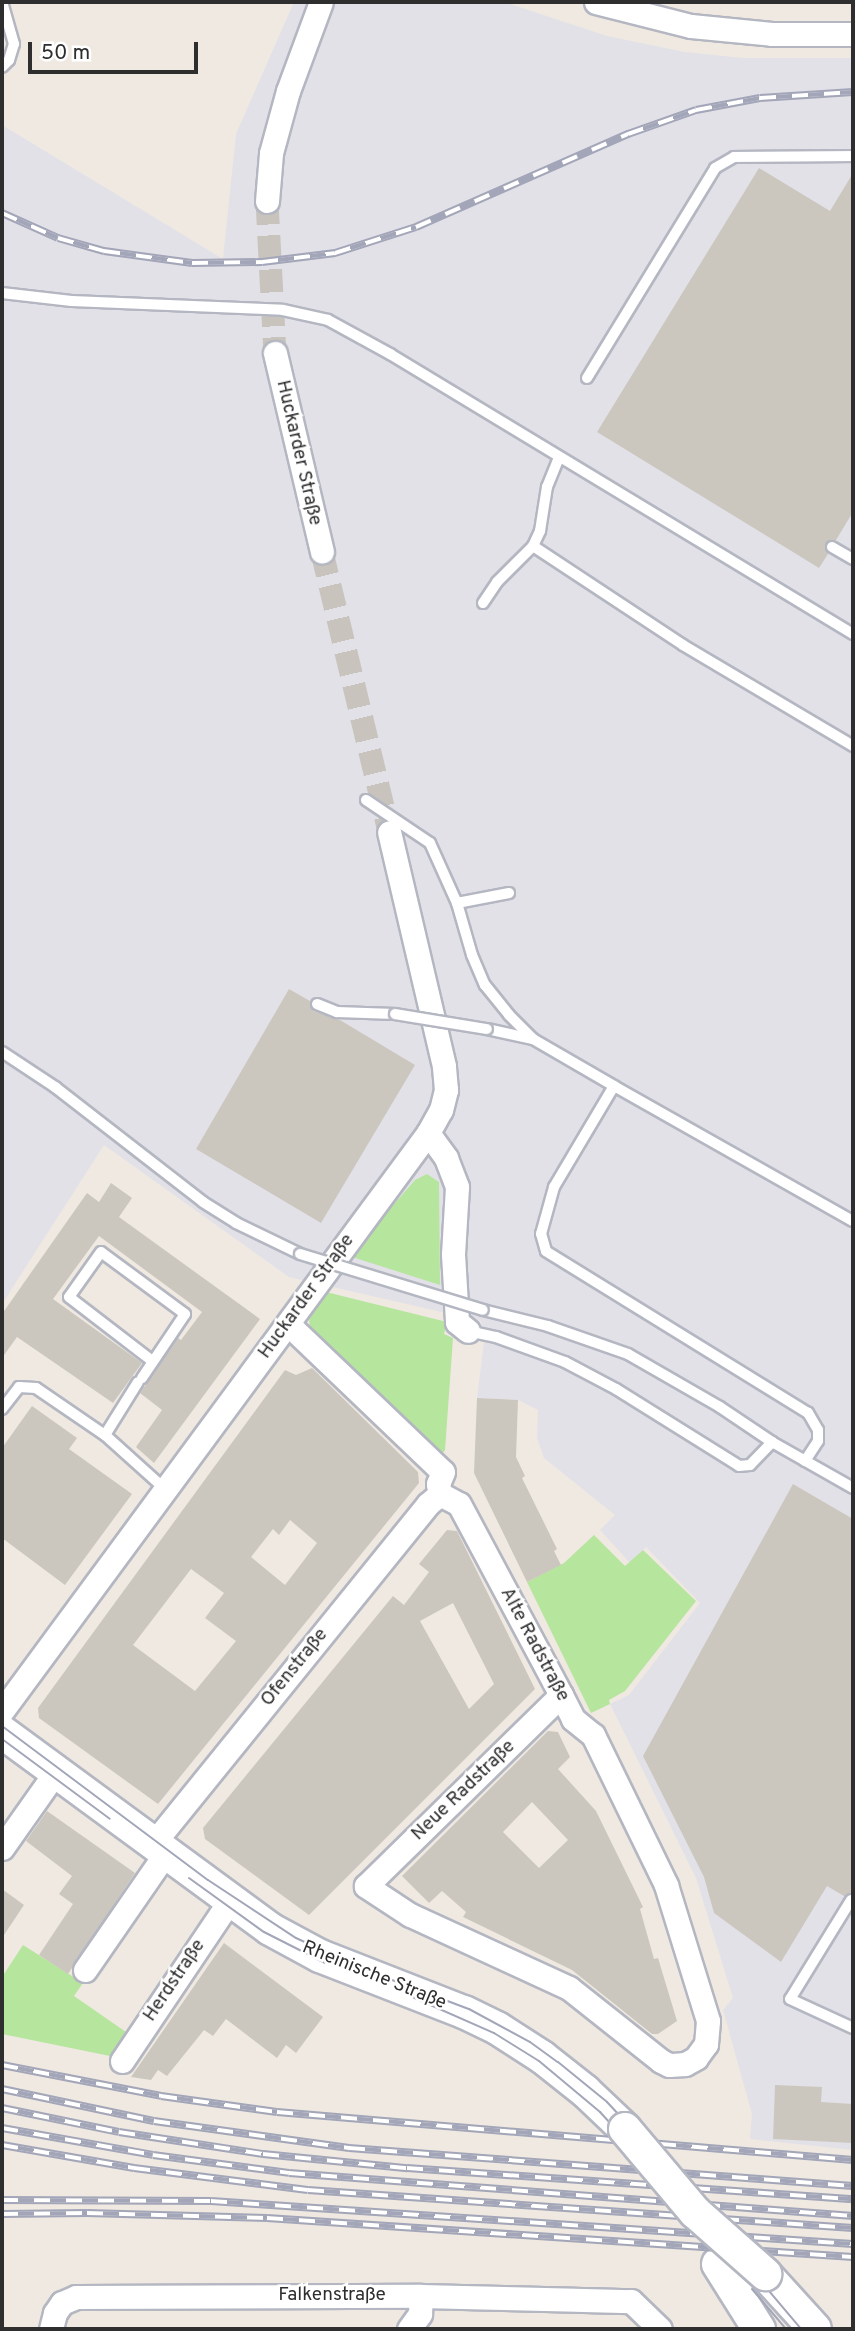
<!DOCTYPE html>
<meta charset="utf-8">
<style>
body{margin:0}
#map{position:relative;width:855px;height:2331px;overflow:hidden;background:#efe9e1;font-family:Overpass,sans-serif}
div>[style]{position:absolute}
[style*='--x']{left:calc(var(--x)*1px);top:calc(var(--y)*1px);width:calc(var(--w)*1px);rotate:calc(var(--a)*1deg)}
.industrial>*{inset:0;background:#e3e1e8}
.green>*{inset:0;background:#b6e59e}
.building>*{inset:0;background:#cbc7bf}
.minor-tunnel>*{height:23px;margin-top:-11.5px;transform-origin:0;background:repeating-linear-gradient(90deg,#c8c4bd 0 23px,transparent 0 34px)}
.roads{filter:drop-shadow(2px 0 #b4b7c1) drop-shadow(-2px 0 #b4b7c1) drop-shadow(0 2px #b4b7c1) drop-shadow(0 -2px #b4b7c1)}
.service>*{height:10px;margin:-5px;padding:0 5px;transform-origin:5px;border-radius:5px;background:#fff}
.minor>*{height:23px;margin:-11.5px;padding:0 11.5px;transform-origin:11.5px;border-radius:11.5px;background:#fff}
.secondary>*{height:32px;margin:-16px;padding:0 16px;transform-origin:16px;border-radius:16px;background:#fff}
.tram>*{height:2px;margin:-1px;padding:0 1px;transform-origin:1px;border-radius:1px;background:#a3a6b8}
.rail>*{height:8px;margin-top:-4px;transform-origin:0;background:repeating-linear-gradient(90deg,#fff 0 16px,#a3a6b8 0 32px);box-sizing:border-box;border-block:2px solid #a3a6b8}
.bridges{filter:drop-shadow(2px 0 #b4b7c1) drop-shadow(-2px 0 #b4b7c1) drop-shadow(0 2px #b4b7c1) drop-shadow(0 -2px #b4b7c1)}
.service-bridge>*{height:10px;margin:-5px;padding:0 5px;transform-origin:5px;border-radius:5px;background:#fff}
.secondary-bridge>*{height:32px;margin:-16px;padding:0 16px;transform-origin:16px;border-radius:16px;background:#fff}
span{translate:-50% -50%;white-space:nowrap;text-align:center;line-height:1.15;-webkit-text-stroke:5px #fff;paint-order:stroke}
.street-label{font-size:19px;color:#2e2e2e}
.frame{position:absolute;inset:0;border:4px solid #2e2e2e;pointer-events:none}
.scale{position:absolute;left:28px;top:42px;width:170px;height:32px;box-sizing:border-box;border:4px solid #2e2e2e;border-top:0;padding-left:9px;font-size:21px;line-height:24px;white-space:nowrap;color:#2e2e2e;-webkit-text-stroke:5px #fff;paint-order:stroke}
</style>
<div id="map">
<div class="industrial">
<div style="clip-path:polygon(294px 2px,504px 2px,607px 36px,685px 52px,743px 58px,853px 58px,853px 2150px,750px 2139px,752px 2114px,723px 2010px,733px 1998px,696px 1878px,610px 1704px,629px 1695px,700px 1603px,646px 1547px,630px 1563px,600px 1530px,615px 1515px,544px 1458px,537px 1438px,538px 1410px,518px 1400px,477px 1398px,484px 1342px,481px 1321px,289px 1277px,104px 1145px,2px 1304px,2px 125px,223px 259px,236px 134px)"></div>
</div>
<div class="green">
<div style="clip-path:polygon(427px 1174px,439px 1182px,440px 1285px,349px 1256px,415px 1180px)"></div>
<div style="clip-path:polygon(326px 1292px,447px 1322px,444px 1334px,453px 1338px,445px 1450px,442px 1454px,438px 1454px,310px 1333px,309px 1316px,319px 1295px)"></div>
<div style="clip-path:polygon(594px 1535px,625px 1566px,643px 1550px,696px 1601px,625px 1691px,609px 1700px,610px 1704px,591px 1713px,527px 1582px,564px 1563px)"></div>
<div style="clip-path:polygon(23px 1945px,83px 1983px,74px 1996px,126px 2032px,110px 2056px,2px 2034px,2px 1977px)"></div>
</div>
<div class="building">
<div style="clip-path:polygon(759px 168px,830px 211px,853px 173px,853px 512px,836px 540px,826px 543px,828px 554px,819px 568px,597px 432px)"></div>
<div style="clip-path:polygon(289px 989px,310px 1001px,313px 1011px,340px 1020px,415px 1065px,321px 1223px,196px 1149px)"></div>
<div style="clip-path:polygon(111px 1183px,132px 1198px,119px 1217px,260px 1319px,154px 1463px,136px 1447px,162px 1410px,140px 1393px,178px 1338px,181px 1340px,202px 1312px,99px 1236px,53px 1299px,142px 1363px,113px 1403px,17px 1337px,2px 1358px,2px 1314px,87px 1193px,99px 1202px)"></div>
<div style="clip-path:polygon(evenodd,312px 1368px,418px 1472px,419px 1483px,158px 1804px,39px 1718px,38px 1708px,285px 1370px,296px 1375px,312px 1368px,290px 1520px,317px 1543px,285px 1585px,251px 1557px,273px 1529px,279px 1535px,290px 1520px,312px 1368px,191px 1569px,224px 1593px,205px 1618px,236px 1641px,195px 1691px,133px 1645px,191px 1569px)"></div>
<div style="clip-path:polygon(477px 1398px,518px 1400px,516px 1457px,525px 1476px,522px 1478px,557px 1549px,554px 1551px,561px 1565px,527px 1582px,474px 1473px)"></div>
<div style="clip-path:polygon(32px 1406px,77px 1438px,69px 1449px,132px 1494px,65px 1585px,2px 1538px,2px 1448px)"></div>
<div style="clip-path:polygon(793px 1484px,853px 1519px,853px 1893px,844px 1896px,827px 1886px,781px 1962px,714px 1913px,704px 1877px,643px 1756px)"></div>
<div style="clip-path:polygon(evenodd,447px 1530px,457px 1531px,535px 1689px,309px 1915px,205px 1839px,203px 1828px,393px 1596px,404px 1605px,429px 1572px,419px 1564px,447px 1530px,453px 1603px,494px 1684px,469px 1709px,420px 1621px,453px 1603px)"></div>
<div style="clip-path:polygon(evenodd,548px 1731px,558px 1732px,570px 1757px,558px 1769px,596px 1811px,643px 1907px,640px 1909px,654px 1959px,658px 1958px,677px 2021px,658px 2034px,652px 2034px,572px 1970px,463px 1917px,466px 1912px,442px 1891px,429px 1903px,402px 1876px,548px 1731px,532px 1802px,568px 1840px,539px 1868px,503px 1832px,532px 1802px)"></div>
<div style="clip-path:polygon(47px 1811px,135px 1873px,68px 1974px,39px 1955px,73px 1904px,59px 1894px,72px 1876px,26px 1841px)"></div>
<div style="clip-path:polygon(2px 1889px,24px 1905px,2px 1938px)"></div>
<div style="clip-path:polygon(224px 1943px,323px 2017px,296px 2053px,286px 2045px,277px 2058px,226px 2019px,213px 2036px,204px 2030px,167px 2076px,158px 2070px,151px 2080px,131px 2077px)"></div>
<div style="clip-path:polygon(775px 2085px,822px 2087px,821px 2102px,853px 2104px,853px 2143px,773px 2139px)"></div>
</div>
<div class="minor-tunnel">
<div style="--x:267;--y:201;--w:152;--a:87"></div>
<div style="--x:322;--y:552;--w:288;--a:76.5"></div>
</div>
<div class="roads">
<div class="service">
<div style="--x:2;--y:67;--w:10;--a:-45"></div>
<div style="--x:9;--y:60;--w:17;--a:-73"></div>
<div style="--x:14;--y:44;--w:44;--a:-105.9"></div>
<div style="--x:2;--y:293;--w:70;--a:6.5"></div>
<div style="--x:72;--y:301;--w:211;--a:2.4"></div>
<div style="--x:283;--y:310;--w:46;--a:12.5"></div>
<div style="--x:328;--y:320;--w:71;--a:28.7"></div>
<div style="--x:390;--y:354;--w:541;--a:31.16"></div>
<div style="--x:587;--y:378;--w:246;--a:-58.6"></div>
<div style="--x:715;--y:168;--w:22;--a:-30"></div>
<div style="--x:734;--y:157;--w:119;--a:-0.5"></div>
<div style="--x:533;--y:546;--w:180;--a:33.4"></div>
<div style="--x:683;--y:645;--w:198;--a:30.7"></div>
<div style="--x:832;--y:547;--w:24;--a:30"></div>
<div style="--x:483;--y:603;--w:25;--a:-56"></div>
<div style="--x:497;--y:582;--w:51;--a:-45"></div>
<div style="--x:533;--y:546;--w:17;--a:-65"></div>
<div style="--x:540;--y:531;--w:45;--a:-81"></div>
<div style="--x:547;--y:487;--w:31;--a:-68"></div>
<div style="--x:366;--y:800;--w:77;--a:33.9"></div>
<div style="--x:430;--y:843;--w:66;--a:65.8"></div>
<div style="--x:457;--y:903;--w:54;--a:73.9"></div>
<div style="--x:472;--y:955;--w:33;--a:67"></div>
<div style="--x:485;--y:985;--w:38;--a:51"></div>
<div style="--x:509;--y:1015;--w:34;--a:45"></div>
<div style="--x:533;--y:1039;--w:94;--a:30.1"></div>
<div style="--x:457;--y:903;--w:53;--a:-10.9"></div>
<div style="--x:317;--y:1004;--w:22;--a:22"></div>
<div style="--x:337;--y:1012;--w:58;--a:2"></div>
<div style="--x:487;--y:1029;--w:47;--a:12.3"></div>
<div style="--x:2;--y:1052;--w:64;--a:33.4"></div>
<div style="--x:55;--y:1087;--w:187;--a:37.8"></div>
<div style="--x:203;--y:1202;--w:39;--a:32"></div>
<div style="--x:236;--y:1223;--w:71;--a:25.8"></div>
<div style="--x:468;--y:1331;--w:29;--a:12"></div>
<div style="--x:496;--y:1337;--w:73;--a:19.9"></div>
<div style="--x:565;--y:1362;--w:58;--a:27.9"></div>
<div style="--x:616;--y:1389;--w:145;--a:32"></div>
<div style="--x:739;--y:1466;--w:11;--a:-5"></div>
<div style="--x:750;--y:1465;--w:32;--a:-46"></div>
<div style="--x:772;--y:1442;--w:63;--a:-146.1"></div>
<div style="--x:720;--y:1407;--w:106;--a:-150.1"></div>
<div style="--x:628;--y:1354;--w:85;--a:-160.7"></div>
<div style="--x:548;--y:1326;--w:67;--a:-166.2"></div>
<div style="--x:142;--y:1378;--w:77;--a:-56.1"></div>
<div style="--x:185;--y:1314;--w:104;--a:-143.6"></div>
<div style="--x:101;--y:1252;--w:55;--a:125.4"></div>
<div style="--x:69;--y:1297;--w:103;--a:37.5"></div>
<div style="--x:2;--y:1409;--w:28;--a:-52"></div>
<div style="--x:19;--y:1387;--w:17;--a:3"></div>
<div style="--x:36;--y:1388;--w:83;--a:34.3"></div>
<div style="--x:105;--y:1435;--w:82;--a:42"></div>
<div style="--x:105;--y:1435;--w:62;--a:-58.1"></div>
<div style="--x:772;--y:1442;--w:93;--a:29.6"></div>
<div style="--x:805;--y:1461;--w:24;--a:-57"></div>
<div style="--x:818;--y:1441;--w:11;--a:-90"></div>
<div style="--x:818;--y:1430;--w:20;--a:-120"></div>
<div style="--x:808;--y:1413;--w:308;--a:-148.3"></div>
<div style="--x:546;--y:1251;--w:18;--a:-106"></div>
<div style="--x:541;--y:1234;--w:49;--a:-74.5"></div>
<div style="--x:554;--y:1187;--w:117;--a:-59.3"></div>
<div style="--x:614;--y:1086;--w:274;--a:29.5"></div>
<div style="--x:851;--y:1900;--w:116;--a:121.6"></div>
<div style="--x:790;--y:1999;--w:69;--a:24.7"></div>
</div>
<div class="minor">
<div style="--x:596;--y:2;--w:98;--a:14.2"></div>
<div style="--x:691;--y:26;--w:81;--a:5.6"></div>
<div style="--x:772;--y:34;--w:81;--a:0"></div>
<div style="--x:267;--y:201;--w:48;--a:-85.2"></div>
<div style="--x:271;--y:153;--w:64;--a:-74.7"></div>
<div style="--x:288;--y:91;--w:95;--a:-69.7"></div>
<div style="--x:275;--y:353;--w:204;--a:76.7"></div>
<div style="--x:428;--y:1133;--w:31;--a:54"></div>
<div style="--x:446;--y:1158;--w:31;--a:69"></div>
<div style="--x:457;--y:1187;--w:67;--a:93.4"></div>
<div style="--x:453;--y:1254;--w:68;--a:86.6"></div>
<div style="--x:457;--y:1322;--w:14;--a:39"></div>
<div style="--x:288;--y:1324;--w:214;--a:43.7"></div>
<div style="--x:443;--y:1472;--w:13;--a:113"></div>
<div style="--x:438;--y:1484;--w:10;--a:79"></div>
<div style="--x:440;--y:1494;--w:21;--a:28"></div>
<div style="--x:459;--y:1504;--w:217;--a:61.9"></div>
<div style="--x:561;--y:1695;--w:27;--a:63"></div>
<div style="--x:573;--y:1719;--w:26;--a:39"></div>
<div style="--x:593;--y:1735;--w:167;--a:64"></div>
<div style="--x:666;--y:1885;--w:142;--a:72.8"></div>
<div style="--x:708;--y:2021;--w:23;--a:95"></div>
<div style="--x:706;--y:2044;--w:17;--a:126"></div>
<div style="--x:696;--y:2058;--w:13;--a:151"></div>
<div style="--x:685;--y:2064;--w:16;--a:176"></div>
<div style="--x:669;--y:2065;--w:9;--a:-153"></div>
<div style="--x:661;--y:2061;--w:117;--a:-141.6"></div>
<div style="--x:569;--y:1988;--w:175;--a:-155.3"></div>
<div style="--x:410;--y:1915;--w:53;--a:-146.6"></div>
<div style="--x:366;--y:1886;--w:273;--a:-44.4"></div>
<div style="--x:2;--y:1711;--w:718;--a:-53.61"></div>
<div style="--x:428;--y:1133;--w:26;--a:-61"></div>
<div style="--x:441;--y:1110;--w:21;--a:-76"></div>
<div style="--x:446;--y:1090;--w:24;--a:-95"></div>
<div style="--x:444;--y:1066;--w:240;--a:-103.2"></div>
<div style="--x:152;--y:1845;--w:439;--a:-51"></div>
<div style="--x:428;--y:1504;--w:16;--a:-40"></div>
<div style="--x:2;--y:1848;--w:92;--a:-54.8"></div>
<div style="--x:85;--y:1970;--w:141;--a:-55.4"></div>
<div style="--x:122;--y:2061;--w:192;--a:-56.1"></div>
<div style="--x:51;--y:2329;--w:16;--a:-76"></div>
<div style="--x:55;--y:2313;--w:12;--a:-55"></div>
<div style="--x:62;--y:2303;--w:15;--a:-23"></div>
<div style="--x:76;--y:2297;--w:345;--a:-0.2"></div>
<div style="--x:421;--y:2296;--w:210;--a:1.4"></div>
<div style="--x:631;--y:2301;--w:40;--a:44"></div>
<div style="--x:409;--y:2329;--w:19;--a:-54"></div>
<div style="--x:420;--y:2314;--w:18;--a:-87"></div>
</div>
<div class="secondary">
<div style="--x:2;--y:1732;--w:333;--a:36.3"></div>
<div style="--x:270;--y:1929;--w:57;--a:28.4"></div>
<div style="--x:320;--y:1956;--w:155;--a:21.3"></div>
<div style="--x:464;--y:2012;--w:37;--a:26"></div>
<div style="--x:497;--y:2028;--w:54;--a:32.8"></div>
<div style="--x:542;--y:2057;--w:55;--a:38.3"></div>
<div style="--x:585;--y:2091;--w:55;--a:43.5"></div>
<div style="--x:718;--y:2264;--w:77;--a:57.8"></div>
<div style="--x:765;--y:2274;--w:74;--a:47.7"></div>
</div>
</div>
<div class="tram">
<div style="--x:2;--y:1726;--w:257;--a:36.8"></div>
<div style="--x:208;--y:1880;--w:105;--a:33.4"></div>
<div style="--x:296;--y:1938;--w:74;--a:24.8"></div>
<div style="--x:363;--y:1969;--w:113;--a:20.7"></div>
<div style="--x:469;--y:2009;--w:69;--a:28.4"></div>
<div style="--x:530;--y:2042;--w:34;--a:36"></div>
<div style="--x:558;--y:2062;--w:63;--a:39.2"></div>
<div style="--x:607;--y:2102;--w:38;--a:47"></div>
<div style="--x:633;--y:2130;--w:260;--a:49.8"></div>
<div style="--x:2;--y:1739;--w:134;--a:36.5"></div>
<div style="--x:189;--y:1878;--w:92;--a:35.8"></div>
<div style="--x:264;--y:1932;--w:68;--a:26.9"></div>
<div style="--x:410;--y:1996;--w:92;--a:23.8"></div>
<div style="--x:494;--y:2033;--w:53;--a:31.9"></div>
<div style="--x:539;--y:2061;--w:80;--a:39.9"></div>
<div style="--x:600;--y:2112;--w:80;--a:47.5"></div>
<div style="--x:752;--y:2289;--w:52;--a:49.6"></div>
</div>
<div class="rail">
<div style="--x:2;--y:213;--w:61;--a:24.1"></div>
<div style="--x:58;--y:238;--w:48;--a:15.8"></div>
<div style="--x:104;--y:251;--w:89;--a:7.8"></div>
<div style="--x:192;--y:263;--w:70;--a:-0.8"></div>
<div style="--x:262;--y:262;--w:74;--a:-7"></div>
<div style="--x:335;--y:253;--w:85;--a:-17.8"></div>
<div style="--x:416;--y:227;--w:232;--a:-23.7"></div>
<div style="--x:628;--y:134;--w:72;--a:-19.4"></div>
<div style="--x:696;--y:110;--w:65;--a:-10.6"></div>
<div style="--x:760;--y:98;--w:93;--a:-3.7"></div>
<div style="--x:2;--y:2065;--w:162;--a:11"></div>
<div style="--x:161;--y:2096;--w:117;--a:7.9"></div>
<div style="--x:277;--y:2112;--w:578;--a:4.76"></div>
<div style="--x:2;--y:2089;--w:155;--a:11.9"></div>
<div style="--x:154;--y:2121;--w:197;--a:7.9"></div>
<div style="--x:349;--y:2148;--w:505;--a:4.31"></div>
<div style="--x:2;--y:2108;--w:119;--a:11.6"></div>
<div style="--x:119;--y:2132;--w:146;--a:8.7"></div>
<div style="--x:263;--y:2154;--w:145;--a:5.6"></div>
<div style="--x:407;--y:2168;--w:447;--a:4"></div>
<div style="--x:2;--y:2128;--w:153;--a:10.1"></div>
<div style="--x:153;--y:2155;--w:137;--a:7.5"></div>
<div style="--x:289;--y:2173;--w:566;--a:4.36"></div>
<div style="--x:2;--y:2145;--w:134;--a:9.9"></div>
<div style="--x:134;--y:2168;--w:175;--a:7.2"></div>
<div style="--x:308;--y:2190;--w:546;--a:3.99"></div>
<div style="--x:2;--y:2200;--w:209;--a:0.3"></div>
<div style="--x:211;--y:2201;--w:643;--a:3.83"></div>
<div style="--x:2;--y:2214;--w:85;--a:-0.7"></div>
<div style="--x:87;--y:2213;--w:180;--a:1.6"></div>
<div style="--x:267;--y:2218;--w:587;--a:3.81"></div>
</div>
<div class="bridges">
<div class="service-bridge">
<div style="--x:395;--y:1014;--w:93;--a:9.3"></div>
<div style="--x:300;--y:1254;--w:191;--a:17"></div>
</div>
<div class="secondary-bridge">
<div style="--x:625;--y:2129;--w:109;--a:49.9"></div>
<div style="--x:695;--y:2212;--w:94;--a:41.5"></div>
</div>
</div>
<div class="street-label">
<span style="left:298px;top:453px;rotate:77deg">Huckarder Straße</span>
<span style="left:307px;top:1297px;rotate:-54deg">Huckarder Straße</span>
<span style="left:534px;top:1645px;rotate:62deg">Alte Radstraße</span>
<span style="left:295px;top:1668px;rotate:-51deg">Ofenstraße</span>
<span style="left:464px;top:1791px;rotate:-44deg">Neue Radstraße</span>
<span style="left:374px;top:1976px;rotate:22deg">Rheinische Straße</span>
<span style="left:175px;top:1981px;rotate:-56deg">Herdstraße</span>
<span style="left:332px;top:2296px">Falkenstraße</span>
</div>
<div class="frame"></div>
<div class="scale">50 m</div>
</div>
